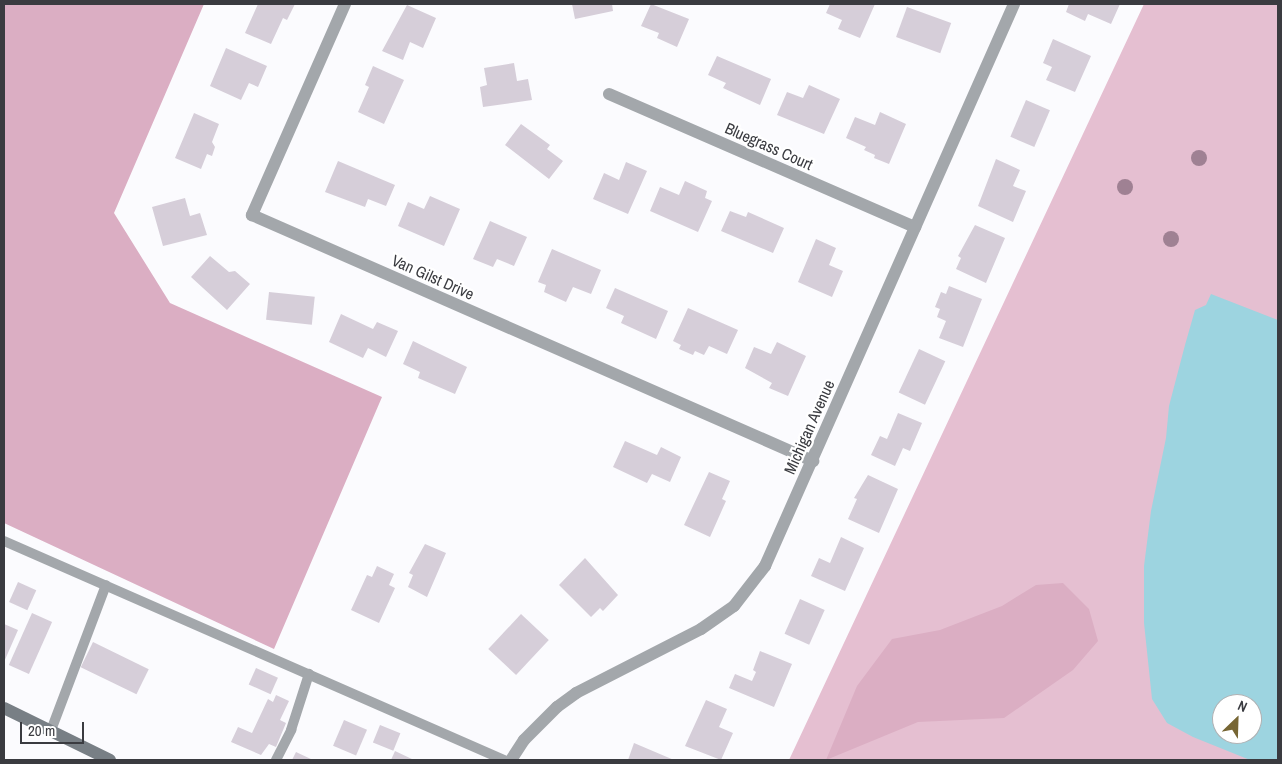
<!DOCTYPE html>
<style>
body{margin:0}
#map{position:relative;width:1282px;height:764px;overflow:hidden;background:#fbfbfe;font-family:"Archivo Narrow",sans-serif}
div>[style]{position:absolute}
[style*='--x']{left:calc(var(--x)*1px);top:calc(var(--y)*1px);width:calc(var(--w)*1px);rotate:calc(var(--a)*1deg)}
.green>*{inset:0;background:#e5bfd1}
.forest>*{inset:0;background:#dbaec3}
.water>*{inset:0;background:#9dd4e0}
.building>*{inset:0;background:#d6ced9;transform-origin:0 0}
.lane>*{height:10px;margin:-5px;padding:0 5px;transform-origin:5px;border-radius:5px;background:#a3a7ab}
.street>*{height:12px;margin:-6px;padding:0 6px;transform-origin:6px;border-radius:6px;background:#a3a7ab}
.secondary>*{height:12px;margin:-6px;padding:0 6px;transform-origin:6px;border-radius:6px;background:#787f85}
.trees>*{width:16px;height:16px;margin:-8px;border-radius:50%;background:#9f8193}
span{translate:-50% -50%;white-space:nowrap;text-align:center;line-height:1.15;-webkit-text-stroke:4.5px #fff;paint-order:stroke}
.street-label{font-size:16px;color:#3a3b40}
.frame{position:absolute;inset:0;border:5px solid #3a3b40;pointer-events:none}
.north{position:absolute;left:1212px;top:694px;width:50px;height:50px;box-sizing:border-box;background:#fff;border:1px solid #b0b1b3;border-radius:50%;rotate:24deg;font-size:14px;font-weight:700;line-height:20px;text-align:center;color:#3a3b40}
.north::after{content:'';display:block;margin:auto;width:18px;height:22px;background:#776634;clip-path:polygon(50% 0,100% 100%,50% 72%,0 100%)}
.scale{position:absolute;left:20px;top:722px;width:64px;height:22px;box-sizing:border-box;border:2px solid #3a3b40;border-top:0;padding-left:6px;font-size:15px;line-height:18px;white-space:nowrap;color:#3a3b40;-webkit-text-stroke:4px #fff;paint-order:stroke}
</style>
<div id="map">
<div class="green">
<div style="clip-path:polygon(evenodd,1144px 4px,1278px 4px,1278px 760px,789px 760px,1144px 4px,1222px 704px,1252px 704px,1252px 734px,1222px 734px,1222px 704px)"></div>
</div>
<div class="forest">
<div style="clip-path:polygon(4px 4px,204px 4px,114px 213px,170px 303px,382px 397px,274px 649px,4px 523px)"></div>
<div style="clip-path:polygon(1063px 583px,1089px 609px,1098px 641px,1073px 670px,1004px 718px,918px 722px,826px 760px,857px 686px,892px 639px,940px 630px,1002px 606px,1036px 585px)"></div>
</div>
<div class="water">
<div style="clip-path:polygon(evenodd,1211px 294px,1278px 320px,1278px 760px,1250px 760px,1193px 737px,1167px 723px,1152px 699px,1144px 623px,1144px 566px,1151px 511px,1166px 438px,1169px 406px,1185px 345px,1195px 310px,1206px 305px,1211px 294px,1222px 704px,1252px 704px,1252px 734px,1222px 734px,1222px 704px)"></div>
</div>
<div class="building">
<div style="clip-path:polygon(258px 4px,295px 4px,287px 20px,283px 18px,271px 44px,245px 33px)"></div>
<div style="clip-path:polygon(572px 4px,612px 4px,613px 11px,575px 19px)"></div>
<div style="clip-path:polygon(651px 4px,689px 19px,677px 47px,657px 38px,659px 33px,641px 26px)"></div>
<div style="clip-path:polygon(830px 4px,875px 4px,860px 38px,838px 29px,842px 20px,826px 13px)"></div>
<div style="clip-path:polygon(1069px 4px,1120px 4px,1111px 24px,1088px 14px,1085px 21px,1066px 12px)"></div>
<div style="clip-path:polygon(407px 5px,436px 18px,423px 48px,410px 42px,403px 60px,382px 51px)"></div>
<div style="left:907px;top:7px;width:47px;height:32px;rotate:20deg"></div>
<div style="clip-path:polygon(1053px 39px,1091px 56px,1075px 92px,1046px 80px,1052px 67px,1043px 63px)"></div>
<div style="clip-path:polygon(226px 48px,267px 66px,258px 87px,249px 83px,241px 100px,210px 86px)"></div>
<div style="clip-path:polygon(717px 56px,771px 79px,760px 105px,723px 88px,726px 83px,708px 75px)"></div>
<div style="clip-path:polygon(514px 63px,517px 81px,528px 79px,532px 100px,483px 107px,480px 87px,487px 85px,484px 68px)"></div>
<div style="clip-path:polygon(373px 66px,404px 80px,384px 124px,358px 112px,369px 87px,365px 85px)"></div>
<div style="clip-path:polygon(809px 85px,840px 99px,824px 134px,777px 115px,787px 92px,803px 98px)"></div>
<div style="left:1026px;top:100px;width:26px;height:40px;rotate:23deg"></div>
<div style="clip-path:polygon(880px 112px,906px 124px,889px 164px,874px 158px,875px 155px,864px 150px,866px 147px,846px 138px,855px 117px,875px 125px)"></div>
<div style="clip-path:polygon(194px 113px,219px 124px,212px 142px,215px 147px,212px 156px,207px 154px,201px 169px,175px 158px)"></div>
<div style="clip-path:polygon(521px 124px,550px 145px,547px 149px,563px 161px,549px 179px,505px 145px)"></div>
<div style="clip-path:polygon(996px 159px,1020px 170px,1013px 186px,1026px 191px,1013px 222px,978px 206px)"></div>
<div style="clip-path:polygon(338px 161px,395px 185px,386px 206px,368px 199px,365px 207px,325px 192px)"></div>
<div style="clip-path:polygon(626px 162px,647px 171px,628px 214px,593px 199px,604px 173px,619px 180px)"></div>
<div style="clip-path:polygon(685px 181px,707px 191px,705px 198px,712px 201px,698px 232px,650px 211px,660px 187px,679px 195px)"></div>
<div style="clip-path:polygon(430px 196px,460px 209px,444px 246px,398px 226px,408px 202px,424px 209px)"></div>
<div style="clip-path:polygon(185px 198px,190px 216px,200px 213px,207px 235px,163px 246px,152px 207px)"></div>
<div style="clip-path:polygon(730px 211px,746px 217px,748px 212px,784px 228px,773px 253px,721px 231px)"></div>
<div style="clip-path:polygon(490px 221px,527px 237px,514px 266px,497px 259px,493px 267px,473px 259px)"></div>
<div style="clip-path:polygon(975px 225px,1005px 238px,986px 283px,956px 269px,961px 258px,958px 256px)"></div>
<div style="clip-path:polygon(816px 239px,836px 248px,829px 265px,843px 271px,832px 297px,798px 282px)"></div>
<div style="clip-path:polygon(552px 249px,601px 270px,591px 294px,573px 287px,566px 302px,544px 292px,546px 285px,538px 282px)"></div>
<div style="clip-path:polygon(210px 256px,229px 272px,235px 271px,250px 284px,227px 310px,191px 277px)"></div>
<div style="clip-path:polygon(949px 286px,982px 299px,963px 347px,939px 338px,946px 321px,937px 317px,940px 309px,935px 307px,941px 292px,946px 294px)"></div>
<div style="clip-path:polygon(615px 288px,668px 311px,656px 339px,621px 323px,624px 316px,606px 308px)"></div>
<div style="left:269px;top:292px;width:46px;height:28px;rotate:6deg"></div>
<div style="clip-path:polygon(688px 308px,738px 330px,727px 354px,709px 346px,704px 355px,695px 351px,693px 355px,679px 349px,681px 345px,673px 341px)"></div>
<div style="clip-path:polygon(341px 314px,373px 329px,377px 322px,398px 331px,386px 357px,368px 348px,363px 358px,329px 342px)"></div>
<div style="clip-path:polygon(413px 341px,467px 367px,455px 394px,418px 378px,420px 372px,403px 364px)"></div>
<div style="clip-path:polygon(777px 342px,806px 356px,788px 396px,769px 388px,772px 383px,745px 368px,754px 347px,771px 354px)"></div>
<div style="left:919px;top:349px;width:29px;height:48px;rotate:25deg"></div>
<div style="clip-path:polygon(898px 413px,922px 423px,910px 451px,903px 448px,895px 466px,871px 455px,880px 436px,887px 439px)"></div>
<div style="clip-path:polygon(625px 441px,657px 455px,661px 447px,681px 457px,670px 482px,652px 474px,647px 483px,613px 467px)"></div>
<div style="clip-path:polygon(709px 472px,730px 481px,722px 499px,726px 501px,710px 537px,684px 525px)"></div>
<div style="clip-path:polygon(868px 475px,898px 489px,879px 533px,848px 519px,857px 499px,854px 498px)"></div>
<div style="clip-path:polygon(841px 537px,864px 548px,845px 591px,811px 576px,819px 558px,830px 563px)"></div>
<div style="clip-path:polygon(425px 544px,446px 553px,427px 597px,408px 587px,413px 575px,409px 573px)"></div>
<div style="clip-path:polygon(585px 558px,618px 595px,603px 611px,600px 608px,591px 617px,559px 585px)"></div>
<div style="clip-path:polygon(377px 566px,394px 574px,389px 585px,395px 588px,379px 623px,351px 610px,367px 575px,372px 577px)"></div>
<div style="left:18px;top:582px;width:20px;height:22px;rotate:24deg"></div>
<div style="left:800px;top:599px;width:27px;height:38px;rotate:24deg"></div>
<div style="left:32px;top:613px;width:22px;height:57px;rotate:24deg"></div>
<div style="left:521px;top:614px;width:38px;height:48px;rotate:43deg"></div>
<div style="clip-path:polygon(4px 624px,18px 630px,4px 662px)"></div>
<div style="left:93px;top:642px;width:62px;height:28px;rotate:26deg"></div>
<div style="clip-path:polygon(760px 651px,792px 664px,774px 707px,729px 688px,735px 674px,752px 681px,756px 672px,753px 670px)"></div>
<div style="left:256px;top:668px;width:24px;height:18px;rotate:24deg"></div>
<div style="clip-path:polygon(276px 695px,289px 701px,280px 720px,286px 723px,276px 747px,269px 744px,261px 755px,231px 742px,238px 727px,252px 733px,268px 699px,273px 702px)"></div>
<div style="clip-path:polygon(706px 700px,727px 709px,719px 727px,733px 733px,721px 760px,685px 746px)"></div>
<div style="left:344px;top:720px;width:25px;height:28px;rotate:23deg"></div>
<div style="left:380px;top:725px;width:22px;height:19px;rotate:22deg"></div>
<div style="clip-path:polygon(634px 743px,674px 760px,628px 760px)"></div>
<div style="clip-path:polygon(395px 751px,414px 760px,391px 760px)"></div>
<div style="clip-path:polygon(296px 752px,313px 760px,292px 760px)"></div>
</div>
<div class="lane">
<div style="--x:4;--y:541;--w:546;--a:23.65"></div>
<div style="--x:50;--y:733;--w:158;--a:-69.3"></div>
<div style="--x:276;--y:760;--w:34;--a:-63"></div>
<div style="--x:291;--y:730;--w:59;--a:-72.2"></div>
</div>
<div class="street">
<div style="--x:345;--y:4;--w:231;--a:113.8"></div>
<div style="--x:252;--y:215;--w:613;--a:23.68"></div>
<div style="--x:609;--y:94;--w:334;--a:23.5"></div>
<div style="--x:511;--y:760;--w:24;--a:-57"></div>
<div style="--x:524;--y:740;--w:47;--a:-45"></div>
<div style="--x:557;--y:707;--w:24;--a:-36"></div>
<div style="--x:576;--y:693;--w:140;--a:-27.1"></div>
<div style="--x:701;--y:629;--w:40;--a:-34.9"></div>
<div style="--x:734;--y:606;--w:51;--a:-52.2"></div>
<div style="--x:765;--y:566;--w:615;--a:-66.1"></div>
</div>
<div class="secondary">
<div style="--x:4;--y:708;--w:118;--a:26.1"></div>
</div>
<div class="trees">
<div style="left:1199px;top:158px"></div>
<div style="left:1125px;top:187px"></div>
<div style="left:1171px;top:239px"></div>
</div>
<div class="street-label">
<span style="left:769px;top:146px;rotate:24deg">Bluegrass Court</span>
<span style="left:433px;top:277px;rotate:24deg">Van Gilst Drive</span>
<span style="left:809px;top:427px;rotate:-66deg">Michigan Avenue</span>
</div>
<div class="frame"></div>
<div class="north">N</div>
<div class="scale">20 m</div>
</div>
